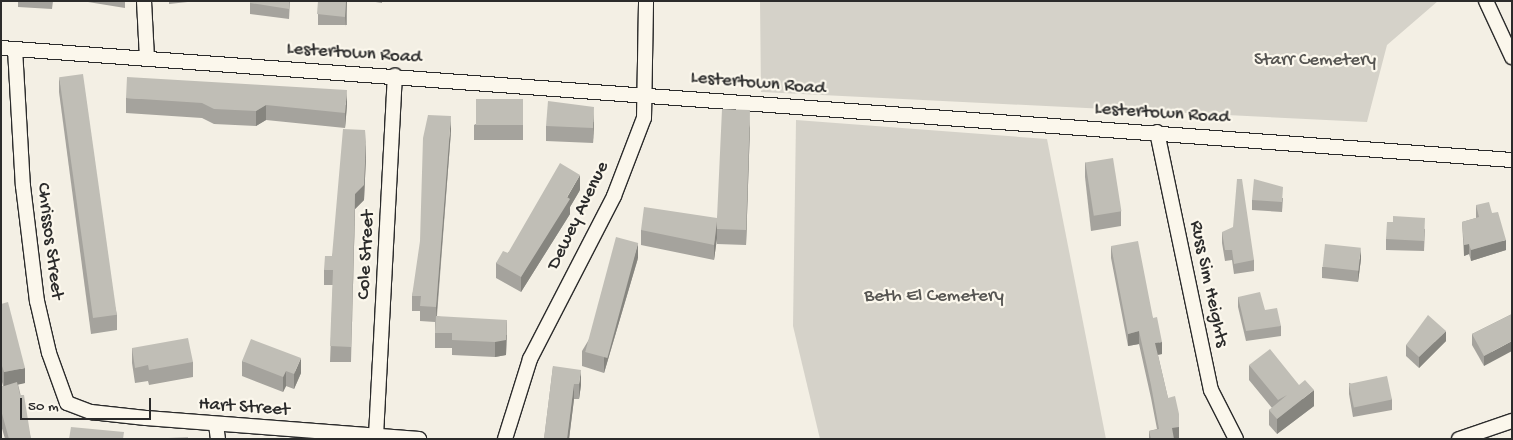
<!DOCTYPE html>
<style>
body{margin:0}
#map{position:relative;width:1513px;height:440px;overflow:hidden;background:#f3efe4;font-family:"Gochi Hand",sans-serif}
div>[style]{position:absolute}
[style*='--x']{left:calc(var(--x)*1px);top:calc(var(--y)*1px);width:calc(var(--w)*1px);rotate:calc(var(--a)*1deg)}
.green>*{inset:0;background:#d5d2c9}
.roads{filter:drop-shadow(1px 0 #2b2b2b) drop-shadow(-1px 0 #2b2b2b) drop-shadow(0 1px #2b2b2b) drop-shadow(0 -1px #2b2b2b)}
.street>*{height:14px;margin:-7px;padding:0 7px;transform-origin:7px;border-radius:7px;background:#fbf7ec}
.wall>*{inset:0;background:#a5a39d;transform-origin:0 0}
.shaded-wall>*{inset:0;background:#86857f}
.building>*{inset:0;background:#c0beb6;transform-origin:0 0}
span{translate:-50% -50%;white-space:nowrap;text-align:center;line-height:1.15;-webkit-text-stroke:4.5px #fbf7ec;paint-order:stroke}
.street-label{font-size:19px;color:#2b2b2b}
.park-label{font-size:19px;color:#565552}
.frame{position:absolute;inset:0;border:2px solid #2b2b2b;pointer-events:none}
.scale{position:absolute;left:20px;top:398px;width:131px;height:22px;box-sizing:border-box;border:2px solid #2b2b2b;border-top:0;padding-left:6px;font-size:15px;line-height:18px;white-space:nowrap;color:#2b2b2b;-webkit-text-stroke:4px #fbf7ec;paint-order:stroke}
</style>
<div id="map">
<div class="green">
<div style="clip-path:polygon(760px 1px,1438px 1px,1387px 45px,1367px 122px,761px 92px)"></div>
<div style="clip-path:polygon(796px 120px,1047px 139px,1106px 439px,820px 439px,793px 326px)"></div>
</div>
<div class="roads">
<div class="street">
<div style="--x:144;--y:1;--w:58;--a:87"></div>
<div style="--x:1486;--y:1;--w:62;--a:65.1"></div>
<div style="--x:1;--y:48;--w:1515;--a:4.24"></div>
<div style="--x:15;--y:49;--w:137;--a:86.7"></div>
<div style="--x:23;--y:186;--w:116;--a:83.1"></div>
<div style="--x:37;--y:301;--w:53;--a:77"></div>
<div style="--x:49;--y:353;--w:53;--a:70.2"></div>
<div style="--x:67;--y:403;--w:26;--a:21"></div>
<div style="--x:91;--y:412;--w:55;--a:6.2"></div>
<div style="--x:146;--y:418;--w:274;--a:4.4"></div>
<div style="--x:1157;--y:132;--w:264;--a:78.2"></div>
<div style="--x:1211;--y:390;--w:55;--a:63"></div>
<div style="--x:216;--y:425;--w:14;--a:82"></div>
<div style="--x:376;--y:436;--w:361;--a:-87"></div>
<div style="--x:505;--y:439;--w:84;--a:-72.6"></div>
<div style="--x:530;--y:359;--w:183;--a:-62.7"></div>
<div style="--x:614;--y:196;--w:84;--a:-69"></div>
<div style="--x:644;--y:118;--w:117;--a:-89"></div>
<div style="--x:1459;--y:439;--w:56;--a:-18.8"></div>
</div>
</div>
<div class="wall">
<div style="clip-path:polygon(18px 1px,53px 1px,52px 9px,18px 7px)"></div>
<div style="clip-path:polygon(88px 1px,125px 1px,125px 8px,88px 2px)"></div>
<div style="clip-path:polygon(169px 1px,197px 1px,169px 4px)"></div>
<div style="clip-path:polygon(250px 1px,290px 1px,289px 19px,250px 14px)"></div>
<div style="left:318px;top:1px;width:29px;height:24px"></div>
<div style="clip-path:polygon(369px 1px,382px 1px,382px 3px)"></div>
<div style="clip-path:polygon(59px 77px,117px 315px,117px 330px,91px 334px,59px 92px)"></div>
<div style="clip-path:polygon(126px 98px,347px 105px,345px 128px,266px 120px,256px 126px,214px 124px,202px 118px,126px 113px)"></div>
<div style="clip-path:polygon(523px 99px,523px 140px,474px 140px,474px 125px)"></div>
<div style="clip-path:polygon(594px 122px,593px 143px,546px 141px,546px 126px)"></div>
<div style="clip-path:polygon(750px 125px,746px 245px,717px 244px,717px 238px,714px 260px,641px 245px,641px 230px,717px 218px)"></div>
<div style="clip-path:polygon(451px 131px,437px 316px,507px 335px,506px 355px,495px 357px,452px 355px,452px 348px,435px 348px,435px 322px,420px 321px,420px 311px,412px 311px,412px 296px)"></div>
<div style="clip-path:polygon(366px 157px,364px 200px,355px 209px,351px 362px,330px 362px,333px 285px,324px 285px,324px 270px,332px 256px)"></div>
<div style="clip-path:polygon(1085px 162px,1121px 211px,1121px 226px,1091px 231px,1085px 177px)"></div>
<div style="clip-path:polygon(580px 190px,570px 207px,570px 214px,521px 292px,496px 278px,496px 263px)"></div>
<div style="clip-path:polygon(1283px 198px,1282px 212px,1252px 210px,1252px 200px)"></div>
<div style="clip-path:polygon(1476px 205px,1492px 213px,1506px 250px,1471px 261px,1469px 254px,1464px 256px,1462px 222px,1476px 218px)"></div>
<div style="clip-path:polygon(1393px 222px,1425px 229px,1424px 251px,1386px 250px,1386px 239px)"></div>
<div style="clip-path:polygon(1222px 232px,1254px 260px,1254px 271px,1234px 274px,1232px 260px,1225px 261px,1222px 243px)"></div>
<div style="clip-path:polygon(1111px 246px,1153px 318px,1162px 354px,1158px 355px,1168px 398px,1179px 439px,1149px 439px,1149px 431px,1157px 429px,1151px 398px,1139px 344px,1128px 346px,1111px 258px)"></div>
<div style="clip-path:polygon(638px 258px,604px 373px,582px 366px,582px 351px)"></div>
<div style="clip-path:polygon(1361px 259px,1358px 282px,1322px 278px,1322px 267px)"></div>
<div style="clip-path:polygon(1238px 297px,1265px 310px,1281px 326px,1281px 336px,1246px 341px,1238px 307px)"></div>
<div style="clip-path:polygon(1px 304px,25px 383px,18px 384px,31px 439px,5px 439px,1px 425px,1px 387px,3px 386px,1px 378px)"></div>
<div style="clip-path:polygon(1512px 314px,1484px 366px,1472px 345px,1472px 334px)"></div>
<div style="clip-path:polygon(1446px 341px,1419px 368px,1406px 356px,1406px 345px)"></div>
<div style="clip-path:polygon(132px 348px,193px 362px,193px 377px,149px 385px,148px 381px,135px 383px,132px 363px)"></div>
<div style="clip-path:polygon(242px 361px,301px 373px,294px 389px,286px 386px,283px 392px,242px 376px)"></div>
<div style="clip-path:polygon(1249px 365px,1314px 406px,1277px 434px,1269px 425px,1269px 410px,1272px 408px,1249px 380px)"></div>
<div style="clip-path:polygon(553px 366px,581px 385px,579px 399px,574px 399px,569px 439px,544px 439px)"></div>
<div style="clip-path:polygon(1349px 383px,1392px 399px,1392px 410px,1353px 417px,1349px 394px)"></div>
</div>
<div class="shaded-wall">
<div style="clip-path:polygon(346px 1px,347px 1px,345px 27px,345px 17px)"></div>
<div style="clip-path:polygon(347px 90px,347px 105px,345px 128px,345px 113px)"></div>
<div style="clip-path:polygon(266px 105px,266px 120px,256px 126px,256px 111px)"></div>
<div style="clip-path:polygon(594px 107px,594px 122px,593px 143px,593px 128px)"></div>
<div style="clip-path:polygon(750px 110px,750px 125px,746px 245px,746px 230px)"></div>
<div style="clip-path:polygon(451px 116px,451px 131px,436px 322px,436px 307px)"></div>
<div style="clip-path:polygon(366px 142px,366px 157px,364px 200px,355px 209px,351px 362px,355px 194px)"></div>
<div style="clip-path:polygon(580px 175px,580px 190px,570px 207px,570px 214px,521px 292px,521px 277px)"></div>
<div style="clip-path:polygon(717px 221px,717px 238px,714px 260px,714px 245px)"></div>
<div style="clip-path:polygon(1506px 240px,1506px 250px,1471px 261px,1471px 250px)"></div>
<div style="clip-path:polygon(638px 243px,638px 258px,604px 373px,604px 358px)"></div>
<div style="clip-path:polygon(1469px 244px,1469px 254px,1464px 256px,1464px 245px)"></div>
<div style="clip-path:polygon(1361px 248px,1361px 259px,1358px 282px,1358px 272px)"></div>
<div style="clip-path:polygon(507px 320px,506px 355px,495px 357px,495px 342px)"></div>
<div style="clip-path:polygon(1139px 331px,1139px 344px,1128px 346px,1128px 334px)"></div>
<div style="clip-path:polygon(1446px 331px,1446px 341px,1419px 368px,1419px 357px)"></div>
<div style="clip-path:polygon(1512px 341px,1512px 351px,1484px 366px,1484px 356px)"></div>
<div style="clip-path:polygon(1162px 342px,1162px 354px,1155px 355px,1155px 343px)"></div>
<div style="clip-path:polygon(301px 358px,301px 373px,294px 389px,294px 374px)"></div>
<div style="clip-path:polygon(25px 368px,25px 383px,4px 388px,4px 372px)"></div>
<div style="clip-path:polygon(581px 370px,581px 385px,579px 399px,579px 384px)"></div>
<div style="clip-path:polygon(286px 371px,286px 386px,283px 392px,283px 377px)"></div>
<div style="clip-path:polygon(574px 384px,574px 399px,569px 439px,567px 439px)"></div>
<div style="clip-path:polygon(1314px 390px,1314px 406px,1277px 434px,1277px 419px)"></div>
<div style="clip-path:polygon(1179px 414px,1179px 439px,1172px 439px,1172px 428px)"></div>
</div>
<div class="building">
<div style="clip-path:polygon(250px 1px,289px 1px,289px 9px,250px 3px)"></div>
<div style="clip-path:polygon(318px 1px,346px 1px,345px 17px,317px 14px)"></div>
<div style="left:83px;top:74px;width:243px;height:24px;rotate:82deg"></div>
<div style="clip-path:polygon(127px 77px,347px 90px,345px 113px,266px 105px,256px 111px,214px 109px,202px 103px,126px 98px)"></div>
<div style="left:523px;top:99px;width:26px;height:47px;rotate:90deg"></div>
<div style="clip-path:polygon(548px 101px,594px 107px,593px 128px,546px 126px)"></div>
<div style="clip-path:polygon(722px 109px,750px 110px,746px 230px,717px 229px,717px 221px,714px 245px,641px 230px,644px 207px,717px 218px)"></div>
<div style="clip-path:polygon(428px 115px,451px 116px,436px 307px,420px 306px,421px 296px,412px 296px,420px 241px,423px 138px)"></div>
<div style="clip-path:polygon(343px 129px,365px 130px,366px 142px,364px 185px,355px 194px,351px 347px,330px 346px,333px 270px,324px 270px,325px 256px,332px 256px)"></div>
<div style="left:1113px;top:158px;width:54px;height:28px;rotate:81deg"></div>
<div style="clip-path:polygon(560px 163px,580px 175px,567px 197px,570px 199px,521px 277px,496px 263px,503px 251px,508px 253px)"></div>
<div style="clip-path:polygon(1237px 179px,1242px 179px,1254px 260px,1234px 264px,1232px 250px,1225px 250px,1222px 232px,1233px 227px)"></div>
<div style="clip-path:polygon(1254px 179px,1283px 187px,1282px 202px,1252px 200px)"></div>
<div style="clip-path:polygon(1489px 202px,1492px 213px,1498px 212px,1506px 240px,1471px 250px,1469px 244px,1464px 245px,1462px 222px,1479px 217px,1476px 205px)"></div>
<div style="clip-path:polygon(1393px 216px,1425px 218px,1424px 241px,1386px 239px,1387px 222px,1393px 222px)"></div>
<div style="left:616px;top:237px;width:23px;height:119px;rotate:15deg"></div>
<div style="clip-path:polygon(1138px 241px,1153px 318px,1157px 317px,1162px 342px,1155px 343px,1168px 398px,1175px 396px,1179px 414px,1179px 427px,1172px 428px,1174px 439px,1151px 439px,1149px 431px,1159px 429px,1151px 385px,1139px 331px,1128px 334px,1111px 246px)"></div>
<div style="left:1325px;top:244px;width:36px;height:23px;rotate:6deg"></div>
<div style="clip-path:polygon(1260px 292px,1265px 310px,1277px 308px,1281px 326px,1246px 331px,1238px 297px)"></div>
<div style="clip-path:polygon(8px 302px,25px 368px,4px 372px,1px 363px,1px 304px)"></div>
<div style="clip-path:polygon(1512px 314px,1512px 341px,1484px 356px,1472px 334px)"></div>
<div style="clip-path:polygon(1428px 315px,1446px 331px,1419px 357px,1406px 345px)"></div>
<div style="clip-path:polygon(436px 316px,507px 320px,506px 340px,495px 342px,452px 340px,452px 333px,435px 333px)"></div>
<div style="clip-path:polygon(188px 338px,193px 362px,149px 370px,148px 365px,135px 368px,132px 348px)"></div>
<div style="clip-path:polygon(251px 339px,301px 358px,294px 374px,286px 371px,283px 377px,242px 361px)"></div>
<div style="clip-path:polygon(1270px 349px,1299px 385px,1305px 380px,1314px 390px,1277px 419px,1269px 410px,1287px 395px,1278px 400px,1249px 365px)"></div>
<div style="clip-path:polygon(553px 366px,581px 370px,579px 384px,574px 384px,567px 439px,544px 439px)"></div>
<div style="left:1387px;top:376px;width:24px;height:39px;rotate:78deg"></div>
<div style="clip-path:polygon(17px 382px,20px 395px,24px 395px,31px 439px,9px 439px,1px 410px,1px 387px)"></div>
<div style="clip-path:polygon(71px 427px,124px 432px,123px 439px,69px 439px)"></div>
<div style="clip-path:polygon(188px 437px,188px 439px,168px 439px,168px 438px)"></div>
</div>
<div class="street-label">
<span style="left:354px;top:54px;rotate:4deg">Lestertown Road</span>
<span style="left:758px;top:84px;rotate:5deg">Lestertown Road</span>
<span style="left:1162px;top:114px;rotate:4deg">Lestertown Road</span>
<span style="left:579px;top:216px;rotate:-64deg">Dewey Avenue</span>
<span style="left:49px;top:241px;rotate:83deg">Chrissos Street</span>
<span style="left:367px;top:255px;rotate:-87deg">Cole Street</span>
<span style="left:1208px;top:284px;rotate:78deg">Russ Sim Heights</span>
<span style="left:244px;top:408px;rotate:4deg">Hart Street</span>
</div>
<div class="park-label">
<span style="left:1315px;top:61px">Starr Cemetery</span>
<span style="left:934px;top:297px">Beth El Cemetery</span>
</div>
<div class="frame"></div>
<div class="scale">50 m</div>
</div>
